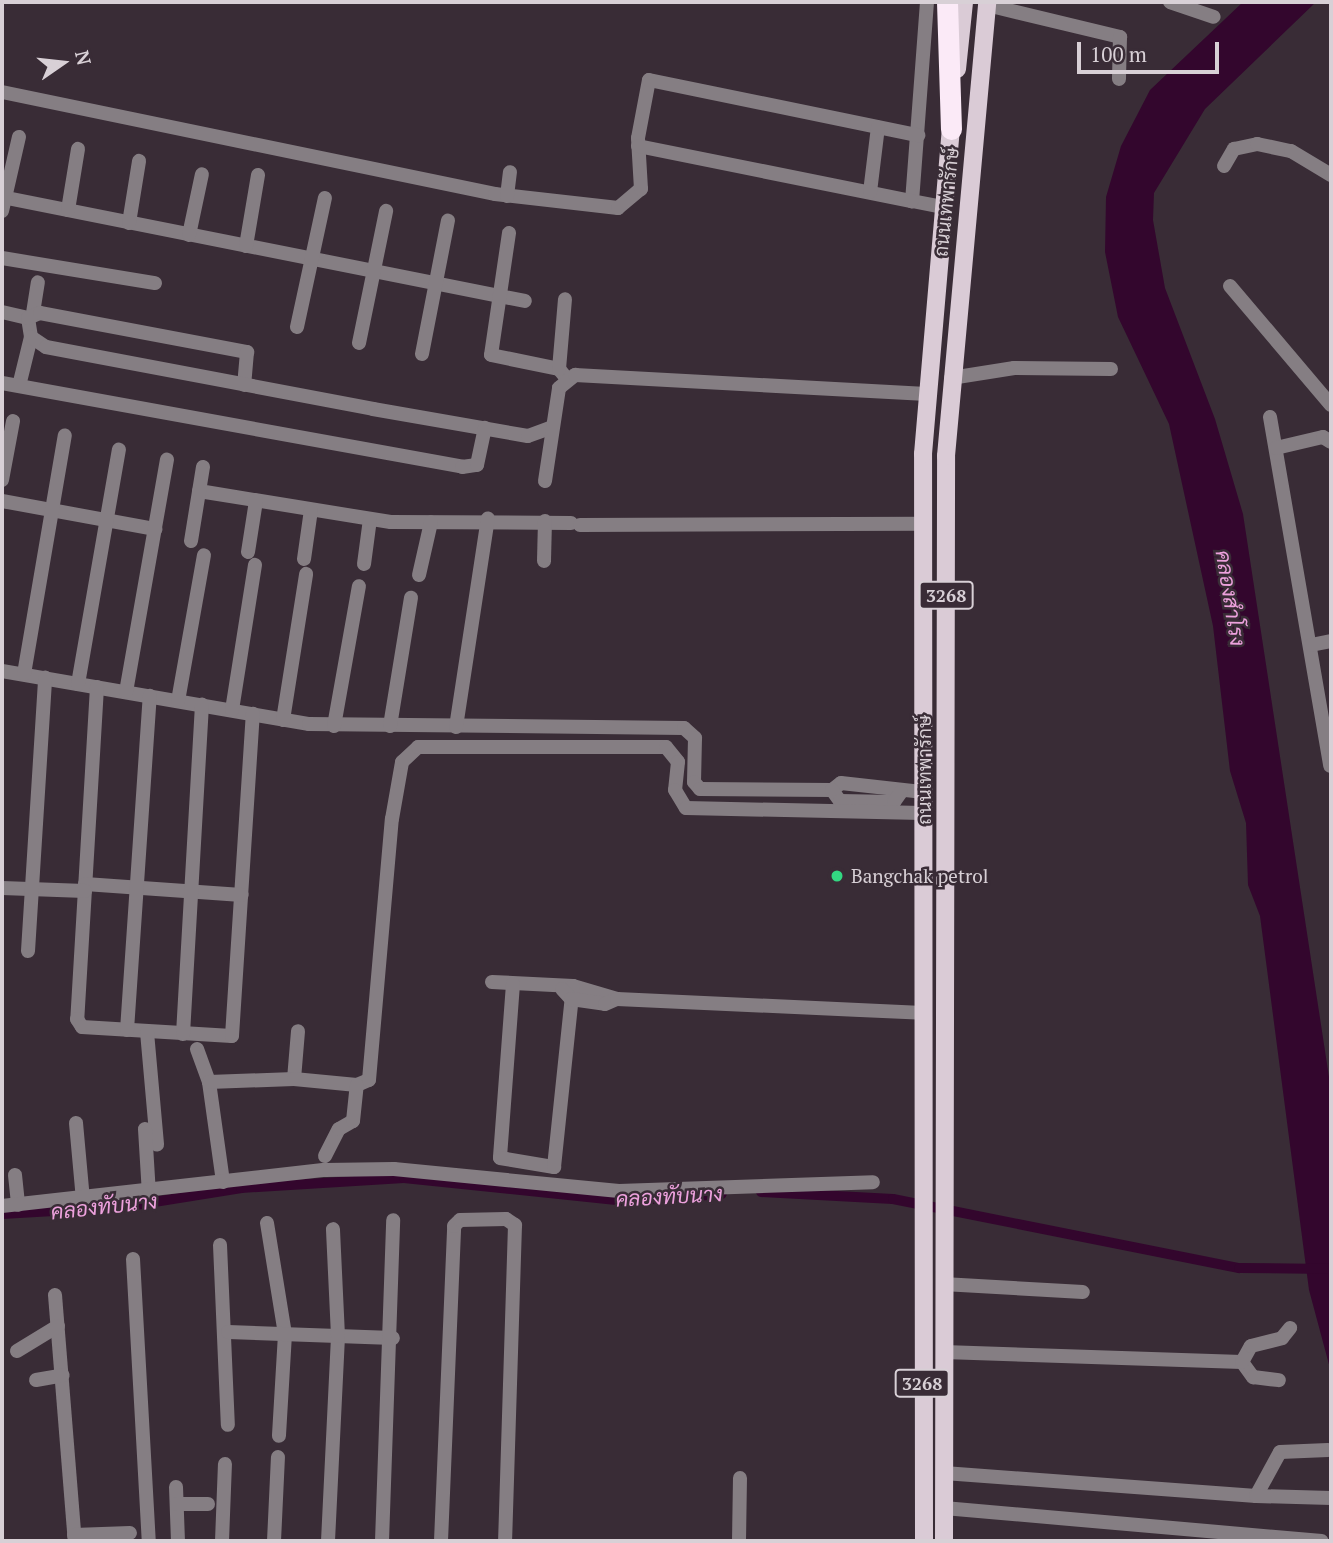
<!DOCTYPE html>
<meta charset="utf-8">
<style>
body{margin:0}
#map{position:relative;width:1333px;height:1543px;overflow:hidden;background:#392c36;font-family:"PT Serif",Sarabun,serif}
div>[style]{position:absolute}
[style*='--x']{left:calc(var(--x)*1px);top:calc(var(--y)*1px);width:calc(var(--w)*1px);rotate:calc(var(--a)*1deg)}
.water>*{inset:0;background:#33062d}
.canal>*{height:10px;margin:-5px;padding:0 5px;transform-origin:5px;border-radius:5px;background:#33062d}
.minor>*{height:14px;margin:-7px;padding:0 7px;transform-origin:7px;border-radius:7px;background:#857e83}
.major>*{height:18px;margin:-9px;padding:0 9px;transform-origin:9px;border-radius:9px;background:#dacbd6}
.highway>*{height:21px;margin:-10.5px;padding:0 10.5px;transform-origin:10.5px;border-radius:10.5px;background:#fbeaf7}
.dots>*{width:19px;height:19px;translate:-50% -50%;box-sizing:border-box;border:4px solid #392c36;border-radius:50%}
span{translate:-50% -50%;white-space:nowrap;text-align:center;line-height:1.15;-webkit-text-stroke:5px #392c36;paint-order:stroke}
.shield-label span{padding:2px 5px;background:#392c36;border:2px solid;border-radius:5px;-webkit-text-stroke-width:0}
.shield-label{font-size:18px;color:#d8d0d6;font-weight:700}
.street-label{font-size:19px;color:#d8d0d6}
.poi-label{font-size:19px;color:#d8d0d6}
.left{translate:0 -50%;text-align:left}
.water-label{font-size:21px;color:#eda1dd;font-style:italic}
.frame{position:absolute;inset:0;border:4px solid #d8d0d6;pointer-events:none}
.north{position:absolute;left:28px;top:28px;width:70px;height:70px;-webkit-text-stroke:5px #392c36;paint-order:stroke;rotate:76deg;font-size:19px;font-weight:700;line-height:28px;text-align:center;color:#d8d0d6}
.north::after{content:'';display:block;margin:auto;width:24px;height:32px;background:#d8d0d6;clip-path:polygon(50% 0,100% 100%,50% 72%,0 100%)}
.scale{position:absolute;left:1077px;top:42px;width:142px;height:32px;box-sizing:border-box;border:4px solid #d8d0d6;border-top:0;padding-left:9px;font-size:21px;line-height:24px;white-space:nowrap;color:#d8d0d6;-webkit-text-stroke:5px #392c36;paint-order:stroke}
</style>
<div id="map">
<div class="water">
<div style="clip-path:polygon(1243px 2px,1316px 2px,1205px 109px,1154px 193px,1153px 220px,1165px 288px,1215px 419px,1243px 514px,1329px 1077px,1331px 1372px,1309px 1290px,1260px 916px,1248px 885px,1246px 823px,1230px 771px,1213px 626px,1169px 424px,1118px 317px,1105px 252px,1106px 197px,1121px 146px,1150px 90px)"></div>
</div>
<div class="canal">
<div style="--x:761;--y:1192;--w:132;--a:3"></div>
<div style="--x:893;--y:1199;--w:353;--a:11.3"></div>
<div style="--x:1239;--y:1268;--w:92;--a:0.6"></div>
<div style="--x:2;--y:1214;--w:121;--a:-3.3"></div>
<div style="--x:123;--y:1207;--w:120;--a:-9.1"></div>
<div style="--x:241;--y:1188;--w:163;--a:-3.5"></div>
<div style="--x:404;--y:1178;--w:223;--a:5.9"></div>
<div style="--x:626;--y:1201;--w:96;--a:-4.2"></div>
</div>
<div class="minor">
<div style="--x:927;--y:2;--w:200;--a:94.3"></div>
<div style="--x:912;--y:201;--w:32;--a:11"></div>
<div style="--x:1170;--y:2;--w:46;--a:18.8"></div>
<div style="--x:987;--y:5;--w:137;--a:13.5"></div>
<div style="--x:1120;--y:37;--w:42;--a:91.4"></div>
<div style="--x:2;--y:92;--w:503;--a:11.69"></div>
<div style="--x:495;--y:194;--w:124;--a:6.5"></div>
<div style="--x:618;--y:208;--w:30;--a:-40"></div>
<div style="--x:641;--y:189;--w:51;--a:-93.4"></div>
<div style="--x:638;--y:138;--w:59;--a:-79.3"></div>
<div style="--x:649;--y:80;--w:275;--a:11.6"></div>
<div style="--x:638;--y:146;--w:279;--a:11.4"></div>
<div style="--x:1224;--y:166;--w:20;--a:-60"></div>
<div style="--x:1234;--y:149;--w:24;--a:-12"></div>
<div style="--x:1257;--y:144;--w:35;--a:12"></div>
<div style="--x:1291;--y:151;--w:47;--a:31"></div>
<div style="--x:870;--y:192;--w:65;--a:-83"></div>
<div style="--x:507;--y:196;--w:24;--a:-83"></div>
<div style="--x:2;--y:197;--w:533;--a:11.25"></div>
<div style="--x:68;--y:210;--w:62;--a:-80.7"></div>
<div style="--x:2;--y:211;--w:76;--a:-77.1"></div>
<div style="--x:129;--y:223;--w:63;--a:-80.8"></div>
<div style="--x:509;--y:233;--w:123;--a:98.4"></div>
<div style="--x:491;--y:355;--w:69;--a:11.6"></div>
<div style="--x:559;--y:369;--w:13;--a:51"></div>
<div style="--x:189;--y:235;--w:62;--a:-78"></div>
<div style="--x:246;--y:246;--w:72;--a:-80.4"></div>
<div style="--x:2;--y:258;--w:155;--a:9.3"></div>
<div style="--x:1230;--y:286;--w:156;--a:49.7"></div>
<div style="--x:2;--y:312;--w:27;--a:13"></div>
<div style="--x:28;--y:318;--w:19;--a:81"></div>
<div style="--x:31;--y:337;--w:50;--a:103.8"></div>
<div style="--x:33;--y:313;--w:31;--a:-81"></div>
<div style="--x:28;--y:318;--w:13;--a:-23"></div>
<div style="--x:40;--y:313;--w:211;--a:10.7"></div>
<div style="--x:247;--y:352;--w:33;--a:95"></div>
<div style="--x:297;--y:327;--w:132;--a:-77.8"></div>
<div style="--x:31;--y:337;--w:18;--a:34"></div>
<div style="--x:46;--y:347;--w:333;--a:10.7"></div>
<div style="--x:373;--y:409;--w:157;--a:9.9"></div>
<div style="--x:528;--y:436;--w:23;--a:-20"></div>
<div style="--x:359;--y:343;--w:135;--a:-78.4"></div>
<div style="--x:422;--y:354;--w:136;--a:-79"></div>
<div style="--x:559;--y:369;--w:70;--a:-85.1"></div>
<div style="--x:951;--y:378;--w:64;--a:-9"></div>
<div style="--x:1014;--y:368;--w:97;--a:0.6"></div>
<div style="--x:2;--y:383;--w:468;--a:10.3"></div>
<div style="--x:462;--y:467;--w:15;--a:-8"></div>
<div style="--x:477;--y:465;--w:38;--a:-78"></div>
<div style="--x:1270;--y:417;--w:354;--a:80.2"></div>
<div style="--x:1276;--y:448;--w:48;--a:-13.2"></div>
<div style="--x:1323;--y:437;--w:9;--a:32"></div>
<div style="--x:2;--y:480;--w:60;--a:-79.4"></div>
<div style="--x:545;--y:481;--w:94;--a:-81.4"></div>
<div style="--x:559;--y:388;--w:21;--a:-39"></div>
<div style="--x:575;--y:375;--w:352;--a:3.1"></div>
<div style="--x:199;--y:491;--w:194;--a:9.2"></div>
<div style="--x:391;--y:522;--w:180;--a:0.3"></div>
<div style="--x:2;--y:501;--w:156;--a:10.4"></div>
<div style="--x:580;--y:525;--w:343;--a:-0.2"></div>
<div style="--x:191;--y:541;--w:75;--a:-80.8"></div>
<div style="--x:248;--y:552;--w:52;--a:-81.1"></div>
<div style="--x:304;--y:559;--w:49;--a:-81.9"></div>
<div style="--x:544;--y:561;--w:40;--a:-88.6"></div>
<div style="--x:364;--y:564;--w:45;--a:-82.4"></div>
<div style="--x:419;--y:575;--w:54;--a:-77.2"></div>
<div style="--x:1311;--y:645;--w:20;--a:-11"></div>
<div style="--x:2;--y:671;--w:312;--a:9.8"></div>
<div style="--x:309;--y:724;--w:375;--a:0.6"></div>
<div style="--x:684;--y:728;--w:15;--a:42"></div>
<div style="--x:695;--y:738;--w:44;--a:91.3"></div>
<div style="--x:694;--y:782;--w:9;--a:49"></div>
<div style="--x:700;--y:789;--w:132;--a:0.4"></div>
<div style="--x:832;--y:790;--w:11;--a:-38"></div>
<div style="--x:841;--y:783;--w:81;--a:6.3"></div>
<div style="--x:24;--y:674;--w:242;--a:-80.3"></div>
<div style="--x:78;--y:684;--w:238;--a:-80.1"></div>
<div style="--x:97;--y:687;--w:333;--a:93.4"></div>
<div style="--x:77;--y:1019;--w:9;--a:58"></div>
<div style="--x:82;--y:1027;--w:150;--a:3.4"></div>
<div style="--x:232;--y:1036;--w:323;--a:-86.3"></div>
<div style="--x:126;--y:692;--w:236;--a:-80"></div>
<div style="--x:178;--y:701;--w:148;--a:-79.9"></div>
<div style="--x:232;--y:710;--w:147;--a:-81"></div>
<div style="--x:283;--y:720;--w:148;--a:-81"></div>
<div style="--x:334;--y:726;--w:142;--a:-79.9"></div>
<div style="--x:390;--y:726;--w:130;--a:-80.7"></div>
<div style="--x:456;--y:727;--w:211;--a:-81.3"></div>
<div style="--x:832;--y:790;--w:14;--a:54"></div>
<div style="--x:840;--y:801;--w:54;--a:1.1"></div>
<div style="--x:894;--y:802;--w:12;--a:-55"></div>
<div style="--x:85;--y:884;--w:157;--a:4"></div>
<div style="--x:2;--y:888;--w:83;--a:2.1"></div>
<div style="--x:28;--y:951;--w:274;--a:-86.4"></div>
<div style="--x:492;--y:982;--w:81;--a:2.8"></div>
<div style="--x:573;--y:986;--w:46;--a:16.5"></div>
<div style="--x:513;--y:984;--w:174;--a:94.3"></div>
<div style="--x:500;--y:1158;--w:55;--a:9.5"></div>
<div style="--x:554;--y:1167;--w:182;--a:-84"></div>
<div style="--x:562;--y:989;--w:13;--a:48"></div>
<div style="--x:571;--y:999;--w:34;--a:8"></div>
<div style="--x:605;--y:1004;--w:13;--a:-23"></div>
<div style="--x:617;--y:999;--w:306;--a:2.6"></div>
<div style="--x:127;--y:1030;--w:335;--a:-86.1"></div>
<div style="--x:147;--y:1032;--w:113;--a:84.9"></div>
<div style="--x:183;--y:1034;--w:330;--a:-86.7"></div>
<div style="--x:197;--y:1049;--w:35;--a:70"></div>
<div style="--x:209;--y:1082;--w:101;--a:82"></div>
<div style="--x:294;--y:1079;--w:48;--a:-85.2"></div>
<div style="--x:209;--y:1082;--w:85;--a:-2"></div>
<div style="--x:294;--y:1079;--w:63;--a:5.4"></div>
<div style="--x:357;--y:1085;--w:13;--a:-23"></div>
<div style="--x:369;--y:1080;--w:262;--a:-85"></div>
<div style="--x:392;--y:819;--w:58;--a:-80"></div>
<div style="--x:402;--y:762;--w:22;--a:-43"></div>
<div style="--x:418;--y:747;--w:248;--a:0"></div>
<div style="--x:666;--y:747;--w:19;--a:51"></div>
<div style="--x:678;--y:762;--w:28;--a:96"></div>
<div style="--x:675;--y:790;--w:21;--a:59"></div>
<div style="--x:686;--y:808;--w:236;--a:1.2"></div>
<div style="--x:76;--y:1123;--w:77;--a:84.8"></div>
<div style="--x:145;--y:1129;--w:65;--a:86.5"></div>
<div style="--x:325;--y:1156;--w:30;--a:-63"></div>
<div style="--x:339;--y:1129;--w:16;--a:-30"></div>
<div style="--x:353;--y:1121;--w:36;--a:-84"></div>
<div style="--x:15;--y:1175;--w:30;--a:84"></div>
<div style="--x:2;--y:1206;--w:325;--a:-6.4"></div>
<div style="--x:325;--y:1170;--w:69;--a:-0.8"></div>
<div style="--x:394;--y:1169;--w:226;--a:5.6"></div>
<div style="--x:619;--y:1191;--w:254;--a:-2"></div>
<div style="--x:267;--y:1223;--w:112;--a:80.8"></div>
<div style="--x:285;--y:1334;--w:102;--a:93.4"></div>
<div style="--x:220;--y:1245;--w:180;--a:87.5"></div>
<div style="--x:133;--y:1259;--w:282;--a:86.8"></div>
<div style="--x:943;--y:1284;--w:140;--a:3.3"></div>
<div style="--x:55;--y:1295;--w:247;--a:85.4"></div>
<div style="--x:228;--y:1332;--w:165;--a:2.1"></div>
<div style="--x:17;--y:1351;--w:48;--a:-31.4"></div>
<div style="--x:944;--y:1352;--w:298;--a:1.9"></div>
<div style="--x:1242;--y:1362;--w:19;--a:54"></div>
<div style="--x:1253;--y:1377;--w:26;--a:7"></div>
<div style="--x:1242;--y:1362;--w:18;--a:-61"></div>
<div style="--x:1251;--y:1346;--w:32;--a:-14"></div>
<div style="--x:1282;--y:1338;--w:13;--a:-51"></div>
<div style="--x:36;--y:1380;--w:27;--a:-10"></div>
<div style="--x:944;--y:1473;--w:313;--a:4.2"></div>
<div style="--x:1256;--y:1496;--w:50;--a:-61.4"></div>
<div style="--x:1280;--y:1452;--w:48;--a:-2.4"></div>
<div style="--x:176;--y:1487;--w:54;--a:87.9"></div>
<div style="--x:1256;--y:1496;--w:75;--a:1.5"></div>
<div style="--x:177;--y:1504;--w:31;--a:0"></div>
<div style="--x:944;--y:1508;--w:379;--a:5"></div>
<div style="--x:74;--y:1535;--w:56;--a:-2"></div>
<div style="--x:222;--y:1541;--w:77;--a:-87.8"></div>
<div style="--x:274;--y:1541;--w:84;--a:-87.3"></div>
<div style="--x:328;--y:1541;--w:205;--a:-87.2"></div>
<div style="--x:338;--y:1336;--w:107;--a:-92.7"></div>
<div style="--x:382;--y:1541;--w:321;--a:-88"></div>
<div style="--x:441;--y:1541;--w:315;--a:-87.6"></div>
<div style="--x:454;--y:1226;--w:8;--a:-45"></div>
<div style="--x:460;--y:1220;--w:46;--a:-1.2"></div>
<div style="--x:506;--y:1219;--w:11;--a:34"></div>
<div style="--x:515;--y:1225;--w:316;--a:91.8"></div>
<div style="--x:739;--y:1541;--w:63;--a:-89.1"></div>
</div>
<div class="major">
<div style="--x:957;--y:69;--w:67;--a:-84"></div>
<div style="--x:924;--y:1541;--w:1087;--a:-90.05"></div>
<div style="--x:923;--y:454;--w:337;--a:-85.1"></div>
<div style="--x:944;--y:1541;--w:1085;--a:-89.89"></div>
<div style="--x:946;--y:456;--w:456;--a:-84.8"></div>
</div>
<div class="highway">
<div style="--x:947;--y:2;--w:127;--a:88.2"></div>
</div>
<div class="dots">
<div style="left:837px;top:876px;background:#33d882"></div>
</div>
<div class="shield-label">
<span style="left:946px;top:595px">3268</span>
<span style="left:922px;top:1383px">3268</span>
</div>
<div class="street-label">
<span style="left:946px;top:202px;rotate:-84deg">ถนนเทพารักษ์</span>
<span style="left:924px;top:770px;rotate:-90deg">ถนนเทพารักษ์</span>
</div>
<div class="poi-label">
<span class="left" style="left:851px;top:876px">Bangchak petrol</span>
</div>
<div class="water-label">
<span style="left:1231px;top:598px;rotate:81deg">คลองสำโรง</span>
<span style="left:669px;top:1196px;rotate:-3deg">คลองทับนาง</span>
<span style="left:104px;top:1206px;rotate:-6deg">คลองทับนาง</span>
</div>
<div class="frame"></div>
<div class="north">N</div>
<div class="scale">100 m</div>
</div>
